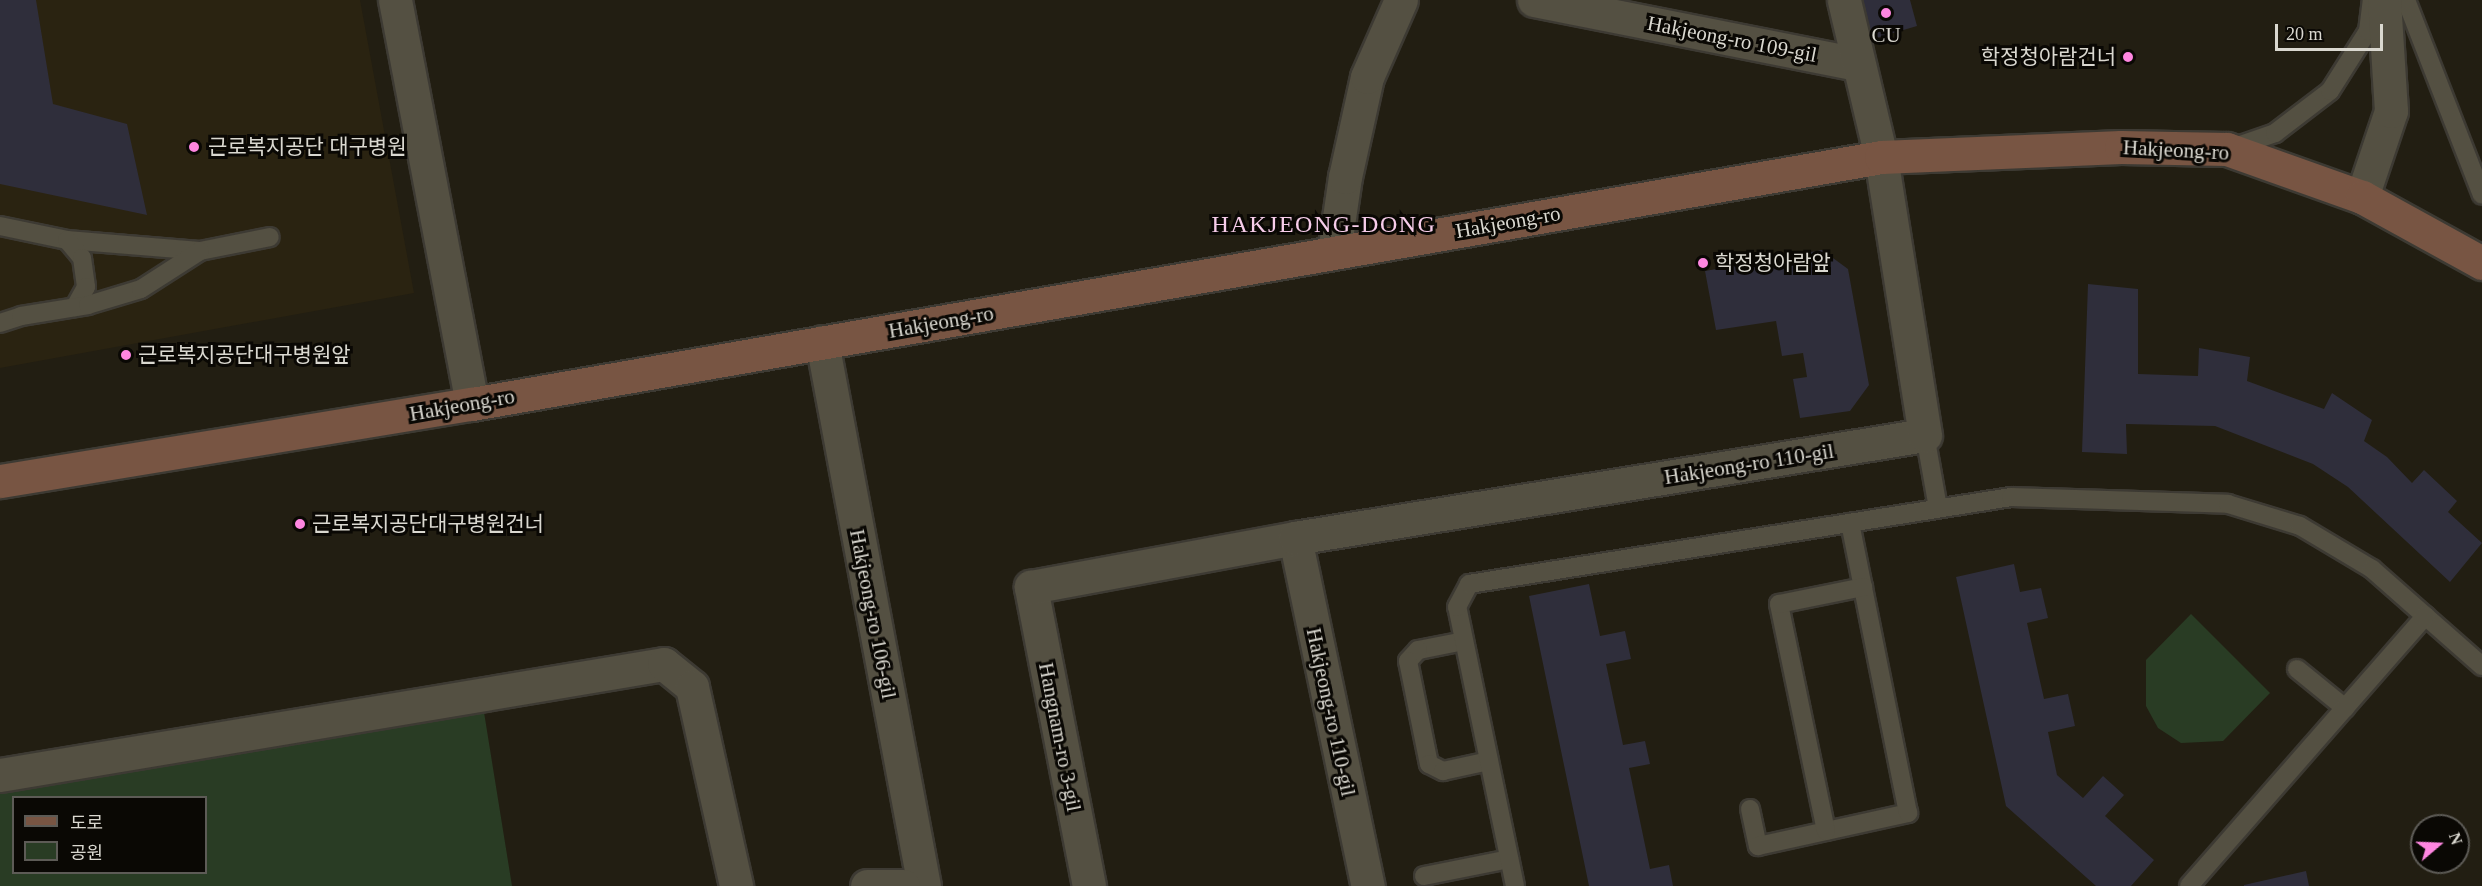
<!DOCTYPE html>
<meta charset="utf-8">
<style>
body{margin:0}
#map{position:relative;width:2482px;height:886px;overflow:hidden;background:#221e12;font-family:"Times New Roman","Noto Sans KR",serif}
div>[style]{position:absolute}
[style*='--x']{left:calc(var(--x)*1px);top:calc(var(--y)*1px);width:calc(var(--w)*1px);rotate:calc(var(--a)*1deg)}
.built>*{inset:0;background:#2a2311}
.green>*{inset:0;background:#293c24}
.building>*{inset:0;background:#2f2e3b}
.roads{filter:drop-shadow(2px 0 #3d3a33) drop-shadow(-2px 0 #3d3a33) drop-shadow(0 2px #3d3a33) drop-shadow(0 -2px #3d3a33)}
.lane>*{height:18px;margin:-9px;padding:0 9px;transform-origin:9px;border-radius:9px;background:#545042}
.street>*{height:33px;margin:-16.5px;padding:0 16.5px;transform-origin:16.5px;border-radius:16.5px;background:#545042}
.secondary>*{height:33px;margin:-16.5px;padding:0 16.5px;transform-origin:16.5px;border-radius:16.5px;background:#785543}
.dots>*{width:16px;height:16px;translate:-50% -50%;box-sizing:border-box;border:3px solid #0a0804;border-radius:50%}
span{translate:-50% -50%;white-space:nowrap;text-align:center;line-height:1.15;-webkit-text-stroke:6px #0a0804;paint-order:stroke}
.poi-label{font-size:21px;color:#dad8d0}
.right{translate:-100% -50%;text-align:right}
.left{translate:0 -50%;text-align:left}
.street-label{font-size:21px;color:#dad8d0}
.quarter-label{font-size:24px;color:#f7cdea;letter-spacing:1.5px}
.legend{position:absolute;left:12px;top:796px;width:195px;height:78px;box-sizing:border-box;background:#0a0804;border:2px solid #5d5b56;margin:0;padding:8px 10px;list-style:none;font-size:18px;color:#dad8d0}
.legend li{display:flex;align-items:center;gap:12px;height:30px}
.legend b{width:30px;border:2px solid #5d5b56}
.north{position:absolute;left:2410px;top:814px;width:60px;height:60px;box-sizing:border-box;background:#0a0804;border:2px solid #5d5b56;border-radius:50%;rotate:71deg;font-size:16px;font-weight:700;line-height:24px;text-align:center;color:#dad8d0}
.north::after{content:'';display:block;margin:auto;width:21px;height:27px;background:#fe86e0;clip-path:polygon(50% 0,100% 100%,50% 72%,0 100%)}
.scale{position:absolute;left:2275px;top:24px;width:108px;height:27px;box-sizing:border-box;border:3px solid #dad8d0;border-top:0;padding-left:8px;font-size:18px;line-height:21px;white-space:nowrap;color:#dad8d0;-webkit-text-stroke:4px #0a0804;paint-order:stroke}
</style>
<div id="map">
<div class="built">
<div style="clip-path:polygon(0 0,360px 0,414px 293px,0 368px)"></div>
</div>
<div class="green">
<div style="clip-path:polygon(2191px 614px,2270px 693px,2223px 741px,2181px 743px,2158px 728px,2146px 706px,2146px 660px)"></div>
<div style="clip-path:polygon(evenodd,483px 706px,512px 886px,0 886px,0 788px,483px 706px,14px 798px,206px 798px,206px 872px,14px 872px,14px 798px)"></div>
</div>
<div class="building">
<div style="clip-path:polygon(0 0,36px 0,53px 104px,127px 124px,147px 215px,0 184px)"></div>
<div style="clip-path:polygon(1854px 0,1910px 0,1917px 26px,1866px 41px)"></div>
<div style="clip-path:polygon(1822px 250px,1848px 269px,1869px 385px,1850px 411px,1800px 418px,1793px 379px,1807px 377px,1803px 353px,1782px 356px,1776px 321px,1716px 330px,1705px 271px)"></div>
<div style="clip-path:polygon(2088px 284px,2138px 289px,2138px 374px,2198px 376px,2199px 348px,2250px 357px,2247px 381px,2324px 409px,2332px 393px,2372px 420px,2364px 441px,2387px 457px,2412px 483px,2424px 470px,2457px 501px,2448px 512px,2482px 543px,2450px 582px,2348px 487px,2313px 464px,2215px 426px,2126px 424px,2127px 454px,2082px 452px)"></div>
<div style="clip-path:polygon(2014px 564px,2020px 592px,2041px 588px,2048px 618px,2027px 623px,2044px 699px,2068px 694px,2075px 726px,2048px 732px,2057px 775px,2083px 798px,2103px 776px,2124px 795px,2105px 816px,2154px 860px,2131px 886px,2096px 886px,2006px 806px,1956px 577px)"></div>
<div style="clip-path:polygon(1589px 584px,1600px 636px,1625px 631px,1631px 659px,1606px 664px,1623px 745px,1645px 741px,1650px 764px,1629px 768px,1650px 869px,1669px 865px,1673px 886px,1589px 886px,1529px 596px)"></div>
<div style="clip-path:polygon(2306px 871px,2309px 886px,2244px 886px,2244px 885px)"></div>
</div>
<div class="roads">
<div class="lane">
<div style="--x:2406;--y:0;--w:209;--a:68.7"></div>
<div style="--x:2229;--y:149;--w:49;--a:-19.2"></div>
<div style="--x:2275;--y:133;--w:69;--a:-37.4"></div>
<div style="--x:2330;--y:91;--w:71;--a:-57.7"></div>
<div style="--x:2368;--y:31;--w:31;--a:-83"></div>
<div style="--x:0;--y:226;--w:68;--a:11.8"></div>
<div style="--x:67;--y:240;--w:133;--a:4.7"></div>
<div style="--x:200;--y:251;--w:71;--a:-11.3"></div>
<div style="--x:67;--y:240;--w:23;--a:50"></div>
<div style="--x:82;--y:258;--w:29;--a:82"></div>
<div style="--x:86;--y:287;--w:23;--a:119"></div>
<div style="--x:0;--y:323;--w:22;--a:-18"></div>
<div style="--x:21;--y:316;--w:68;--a:-9.3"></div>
<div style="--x:88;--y:305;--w:55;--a:-16.8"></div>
<div style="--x:141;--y:289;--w:70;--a:-32.8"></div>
<div style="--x:1925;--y:435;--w:74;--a:79.9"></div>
<div style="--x:1464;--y:641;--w:47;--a:168.9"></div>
<div style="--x:1418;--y:650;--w:15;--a:132"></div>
<div style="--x:1408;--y:661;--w:105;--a:78.5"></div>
<div style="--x:1429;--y:764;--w:16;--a:27"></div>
<div style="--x:1443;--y:771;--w:47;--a:-12.3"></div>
<div style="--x:2297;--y:669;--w:62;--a:39.1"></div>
<div style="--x:1750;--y:809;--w:38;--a:78"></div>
<div style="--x:1758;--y:846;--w:154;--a:-12.4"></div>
<div style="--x:1908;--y:813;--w:296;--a:-101.3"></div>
<div style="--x:1826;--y:831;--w:232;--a:-101.7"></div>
<div style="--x:1779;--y:604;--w:86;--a:-11.4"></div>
<div style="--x:1424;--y:876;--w:87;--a:-11.3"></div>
<div style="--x:1515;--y:886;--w:285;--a:-101.7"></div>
<div style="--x:1457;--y:607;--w:26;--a:-62"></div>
<div style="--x:1469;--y:584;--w:549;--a:-9.12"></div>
<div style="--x:2011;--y:497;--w:217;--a:1.8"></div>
<div style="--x:2228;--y:504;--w:75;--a:17"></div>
<div style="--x:2300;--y:526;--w:84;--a:30.8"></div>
<div style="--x:2372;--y:569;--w:147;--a:41.4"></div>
<div style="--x:2189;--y:886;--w:359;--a:-48.8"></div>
</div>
<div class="street">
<div style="--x:395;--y:0;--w:411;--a:79.2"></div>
<div style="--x:1534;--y:0;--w:330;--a:11.2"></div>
<div style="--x:2362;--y:197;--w:91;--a:-71.4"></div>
<div style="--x:2391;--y:111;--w:111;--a:-93.6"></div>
<div style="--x:1334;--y:252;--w:76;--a:-81.7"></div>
<div style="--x:1345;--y:177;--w:102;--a:-77.6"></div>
<div style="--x:1367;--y:77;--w:84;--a:-66.2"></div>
<div style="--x:822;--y:342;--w:553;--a:79.38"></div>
<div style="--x:1295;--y:538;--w:356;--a:78.2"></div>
<div style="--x:0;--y:775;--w:673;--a:-9.49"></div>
<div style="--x:664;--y:664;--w:36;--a:39"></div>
<div style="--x:692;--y:687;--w:204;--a:77.5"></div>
<div style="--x:867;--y:886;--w:36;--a:0"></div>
<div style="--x:1089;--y:886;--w:305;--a:-101"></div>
<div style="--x:1031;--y:587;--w:269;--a:-10.5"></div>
<div style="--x:1295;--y:538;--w:638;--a:-9.29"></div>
<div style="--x:1925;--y:435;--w:281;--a:-99"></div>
<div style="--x:1881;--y:157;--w:161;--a:-103.3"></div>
</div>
<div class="secondary">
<div style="--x:0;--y:481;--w:478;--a:-9.3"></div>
<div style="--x:472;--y:404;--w:1430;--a:-9.94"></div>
<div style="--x:1881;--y:157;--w:240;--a:-2.4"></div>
<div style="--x:2121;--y:147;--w:106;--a:1.1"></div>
<div style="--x:2227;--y:149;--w:143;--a:19.6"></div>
<div style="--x:2362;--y:197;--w:137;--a:28.8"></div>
</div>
</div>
<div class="dots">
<div style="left:1886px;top:13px;background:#fe86e0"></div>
<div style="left:2128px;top:57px;background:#fe86e0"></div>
<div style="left:194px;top:147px;background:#fe86e0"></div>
<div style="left:1703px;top:263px;background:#fe86e0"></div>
<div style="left:126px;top:355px;background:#fe86e0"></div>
<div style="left:300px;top:524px;background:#fe86e0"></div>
</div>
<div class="poi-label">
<span style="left:1886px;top:35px">CU</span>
<span class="right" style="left:2116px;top:57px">학정청아람건너</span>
<span class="left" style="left:208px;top:147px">근로복지공단 대구병원</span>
<span class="left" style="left:1715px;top:263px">학정청아람앞</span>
<span class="left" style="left:138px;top:355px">근로복지공단대구병원앞</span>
<span class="left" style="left:312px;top:524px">근로복지공단대구병원건너</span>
</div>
<div class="street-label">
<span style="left:1732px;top:39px;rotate:11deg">Hakjeong-ro 109-gil</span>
<span style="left:2176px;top:150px;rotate:3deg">Hakjeong-ro</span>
<span style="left:1508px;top:222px;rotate:-10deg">Hakjeong-ro</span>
<span style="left:941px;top:322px;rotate:-10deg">Hakjeong-ro</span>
<span style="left:462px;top:405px;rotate:-10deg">Hakjeong-ro</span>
<span style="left:1749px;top:464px;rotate:-9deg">Hakjeong-ro 110-gil</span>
<span style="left:873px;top:614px;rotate:79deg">Hakjeong-ro 106-gil</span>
<span style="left:1331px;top:712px;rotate:78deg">Hakjeong-ro 110-gil</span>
<span style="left:1060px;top:737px;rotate:79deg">Hangnam-ro 3-gil</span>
</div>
<div class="quarter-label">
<span style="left:1324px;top:225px">HAKJEONG-DONG</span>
</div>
<ul class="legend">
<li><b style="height:8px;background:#785543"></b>도로</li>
<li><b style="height:16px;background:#293c24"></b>공원</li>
</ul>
<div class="north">N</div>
<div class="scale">20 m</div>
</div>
